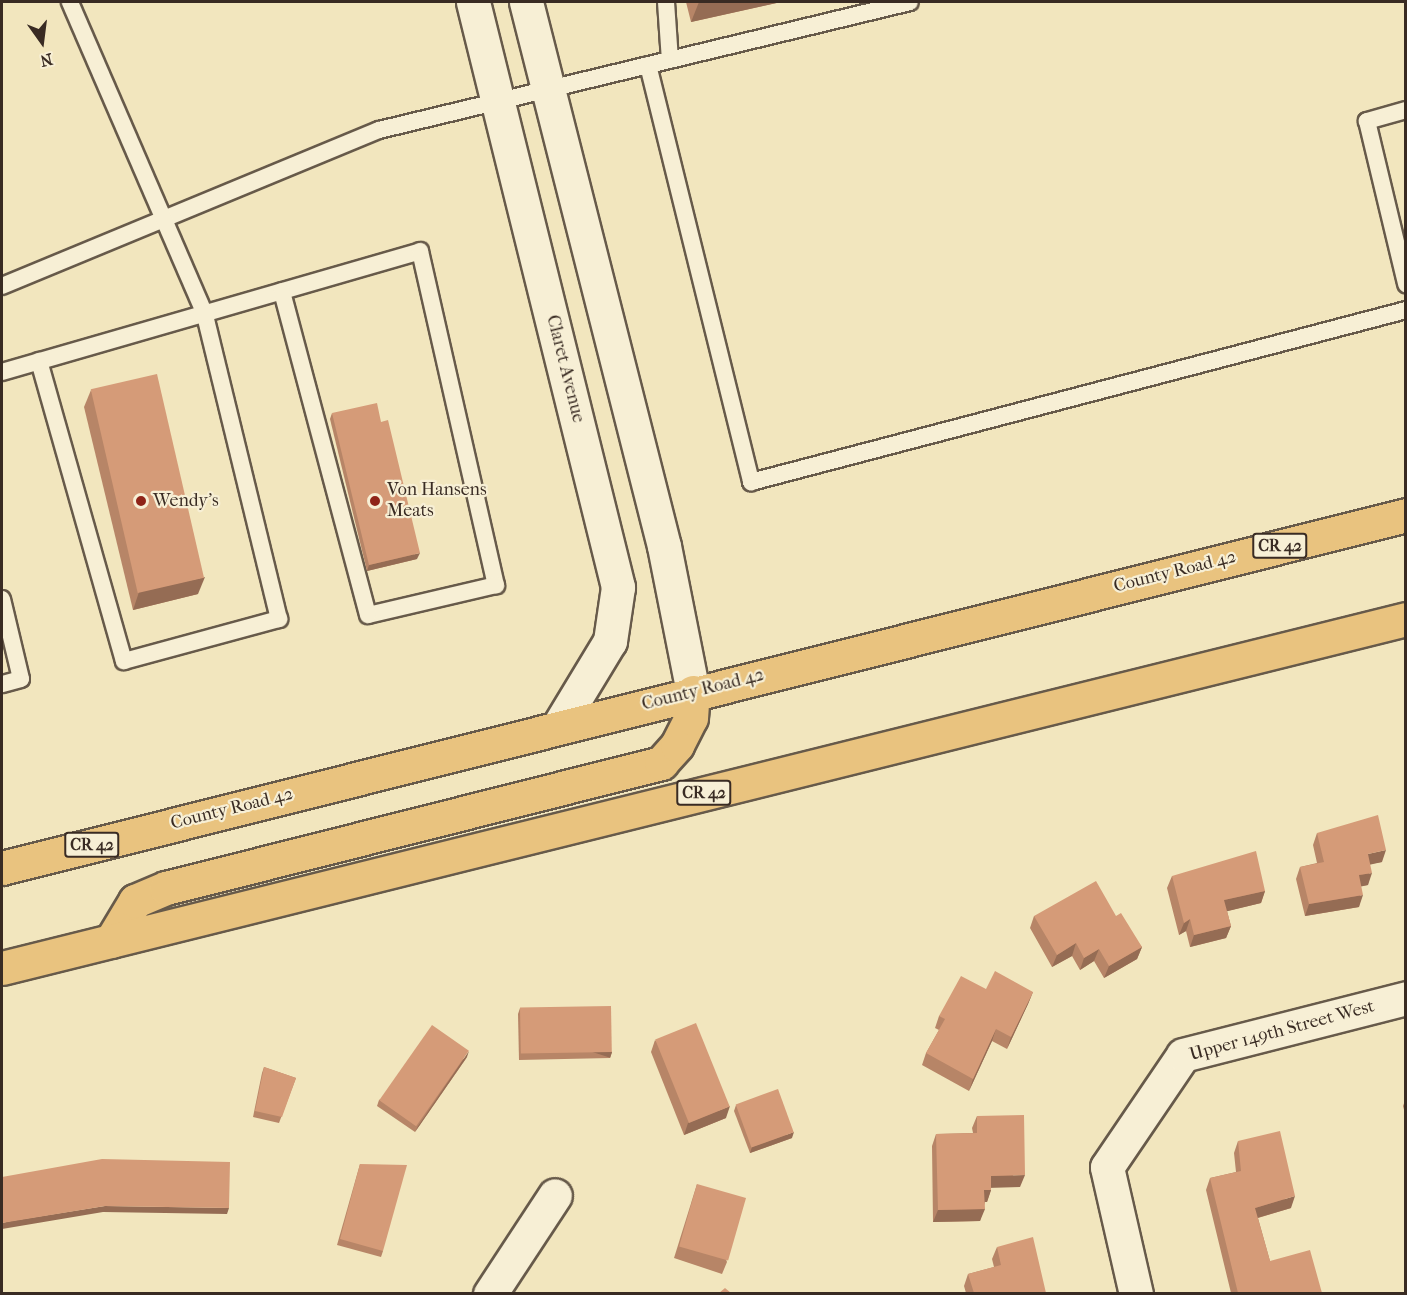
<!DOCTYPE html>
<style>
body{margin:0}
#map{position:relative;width:1407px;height:1295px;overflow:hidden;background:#f2e6be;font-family:"IM FELL French Canon",serif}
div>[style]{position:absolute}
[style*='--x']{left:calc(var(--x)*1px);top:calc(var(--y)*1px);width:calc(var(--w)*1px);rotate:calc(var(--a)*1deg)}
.roads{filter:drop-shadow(2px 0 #675a4a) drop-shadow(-2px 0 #675a4a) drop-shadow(0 2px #675a4a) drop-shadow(0 -2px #675a4a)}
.lane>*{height:16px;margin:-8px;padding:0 8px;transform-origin:8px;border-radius:8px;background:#f7efd5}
.street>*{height:33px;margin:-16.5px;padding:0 16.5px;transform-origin:16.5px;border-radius:16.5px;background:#f7efd5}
.highway>*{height:33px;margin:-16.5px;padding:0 16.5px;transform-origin:16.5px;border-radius:16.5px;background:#e9c37f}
.wall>*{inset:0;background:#b78567}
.shaded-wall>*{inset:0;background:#956c54;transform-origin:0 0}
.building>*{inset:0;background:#d59b78;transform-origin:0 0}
.dots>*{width:16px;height:16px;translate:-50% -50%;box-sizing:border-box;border:3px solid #f7efd5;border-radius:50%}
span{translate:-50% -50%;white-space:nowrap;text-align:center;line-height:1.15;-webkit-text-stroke:4.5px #f7efd5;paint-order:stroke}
.shield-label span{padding:2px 4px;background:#f7efd5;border:2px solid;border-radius:4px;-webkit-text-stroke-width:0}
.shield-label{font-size:16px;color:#392b23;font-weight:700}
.street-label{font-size:18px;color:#392b23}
.poi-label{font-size:18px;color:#392b23}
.left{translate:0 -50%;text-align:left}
.frame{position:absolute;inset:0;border:3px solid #392b23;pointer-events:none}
.north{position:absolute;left:12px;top:12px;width:60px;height:60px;-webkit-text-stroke:4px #f7efd5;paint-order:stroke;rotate:166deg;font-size:16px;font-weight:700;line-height:24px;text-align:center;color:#392b23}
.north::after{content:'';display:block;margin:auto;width:21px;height:27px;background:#392b23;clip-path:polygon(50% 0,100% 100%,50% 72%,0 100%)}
</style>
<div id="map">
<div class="roads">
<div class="lane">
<div style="--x:666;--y:2;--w:58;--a:86.1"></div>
<div style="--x:648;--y:65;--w:430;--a:76.1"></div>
<div style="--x:751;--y:482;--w:677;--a:-14.71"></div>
<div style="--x:1406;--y:110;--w:41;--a:164.2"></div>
<div style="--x:1367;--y:121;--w:168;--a:76.5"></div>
<div style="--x:2;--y:286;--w:408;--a:-22.5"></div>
<div style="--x:379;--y:130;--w:546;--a:-13.55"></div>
<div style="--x:39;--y:361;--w:312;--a:74.2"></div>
<div style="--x:124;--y:661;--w:161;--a:-15.2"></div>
<div style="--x:279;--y:619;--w:316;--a:-103.7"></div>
<div style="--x:204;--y:312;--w:338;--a:-113.4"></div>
<div style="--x:2;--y:372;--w:435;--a:-16.1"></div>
<div style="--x:420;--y:251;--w:343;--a:77.2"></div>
<div style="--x:496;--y:585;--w:131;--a:166.8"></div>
<div style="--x:368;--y:615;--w:335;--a:-104.9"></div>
<div style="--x:2;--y:599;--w:82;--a:76.6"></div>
<div style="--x:21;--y:679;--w:20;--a:165"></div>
</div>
<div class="street">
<div style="--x:473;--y:2;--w:603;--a:76.08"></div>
<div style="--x:618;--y:587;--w:55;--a:98.4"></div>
<div style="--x:610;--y:641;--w:100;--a:121.2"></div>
<div style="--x:526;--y:2;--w:561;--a:75.77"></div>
<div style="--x:664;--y:546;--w:149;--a:78.8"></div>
<div style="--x:490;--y:1294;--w:118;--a:-56.7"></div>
<div style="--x:1136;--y:1294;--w:130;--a:-102.9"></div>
<div style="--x:1107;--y:1167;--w:135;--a:-55.8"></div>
<div style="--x:1183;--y:1055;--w:230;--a:-14.3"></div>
</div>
<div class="highway">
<div style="--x:2;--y:868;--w:1448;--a:-14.11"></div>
<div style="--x:111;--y:941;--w:47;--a:-59"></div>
<div style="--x:135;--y:901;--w:34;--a:-23"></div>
<div style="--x:166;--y:888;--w:511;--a:-14.17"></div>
<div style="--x:661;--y:763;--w:24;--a:-48"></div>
<div style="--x:677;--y:745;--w:30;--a:-63"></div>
<div style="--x:691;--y:718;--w:26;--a:-86"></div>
<div style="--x:2;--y:968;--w:1447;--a:-13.96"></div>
</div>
</div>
<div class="wall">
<div style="clip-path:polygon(686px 2px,781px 2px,691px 22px)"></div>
<div style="clip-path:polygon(91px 390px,198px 594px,133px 610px,84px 407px)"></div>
<div style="clip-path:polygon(332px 413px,417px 559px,367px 571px,330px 419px)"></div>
<div style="clip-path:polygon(1317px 833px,1382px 862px,1370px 864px,1368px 885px,1361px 886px,1359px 907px,1305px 916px,1296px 879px,1300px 867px,1317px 863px,1313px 845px)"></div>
<div style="clip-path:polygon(1172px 876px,1265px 891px,1261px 903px,1227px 911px,1231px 926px,1226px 938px,1190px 947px,1186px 931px,1179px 935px,1167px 888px)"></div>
<div style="clip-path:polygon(1034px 916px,1116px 916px,1142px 947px,1137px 959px,1104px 978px,1094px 961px,1080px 970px,1072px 956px,1052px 967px,1030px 928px)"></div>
<div style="clip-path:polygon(986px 989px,1033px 992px,1028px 1004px,1007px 1049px,992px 1041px,969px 1091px,922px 1065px,926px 1053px,939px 1030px,935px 1028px,939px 1016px)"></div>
<div style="clip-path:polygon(520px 1008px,612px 1052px,610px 1058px,519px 1060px,518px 1014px)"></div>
<div style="clip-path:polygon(655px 1040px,726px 1118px,684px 1135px,651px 1052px)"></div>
<div style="clip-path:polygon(467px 1057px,415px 1132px,377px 1106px,379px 1100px)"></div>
<div style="clip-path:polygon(264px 1067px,296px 1078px,279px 1123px,253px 1117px,262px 1073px)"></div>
<div style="clip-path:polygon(1406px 1098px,1406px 1117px,1403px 1106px)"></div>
<div style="clip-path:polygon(736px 1105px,792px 1138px,750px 1153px,734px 1111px)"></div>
<div style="clip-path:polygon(977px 1116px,1020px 1187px,991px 1187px,991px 1190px,987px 1202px,985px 1202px,980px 1221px,933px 1222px,932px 1146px,936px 1134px,973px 1133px,972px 1128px)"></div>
<div style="clip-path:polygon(1238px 1141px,1291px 1208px,1258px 1218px,1270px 1261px,1322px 1293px,1231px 1293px,1206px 1190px,1210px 1178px,1236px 1172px,1234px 1153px)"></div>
<div style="clip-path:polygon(360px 1164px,383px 1251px,381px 1257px,337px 1245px)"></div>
<div style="clip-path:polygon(697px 1184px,727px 1262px,722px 1274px,674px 1258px)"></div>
<div style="clip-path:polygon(997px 1247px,1046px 1293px,966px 1293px,964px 1286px,968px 1274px,994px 1267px,992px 1259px)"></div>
</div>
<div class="shaded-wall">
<div style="clip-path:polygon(699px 2px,781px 2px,691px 22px)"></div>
<div style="clip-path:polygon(420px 553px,417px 559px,367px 571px,369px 565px)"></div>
<div style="clip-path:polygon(205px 577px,198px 594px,133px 610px,139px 592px)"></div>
<div style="clip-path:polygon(1386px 850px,1382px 862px,1364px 866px,1368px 854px)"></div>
<div style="clip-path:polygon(1372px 873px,1368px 885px,1354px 888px,1359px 875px)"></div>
<div style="clip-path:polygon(1265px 891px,1261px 903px,1220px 913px,1224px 900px)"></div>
<div style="clip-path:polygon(1363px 895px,1359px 907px,1305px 916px,1309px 904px)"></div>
<div style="clip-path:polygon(1190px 919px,1186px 931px,1179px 935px,1184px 923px)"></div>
<div style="clip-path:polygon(1231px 926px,1226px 938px,1190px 947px,1194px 935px)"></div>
<div style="clip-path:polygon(1076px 943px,1072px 956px,1052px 967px,1057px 955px)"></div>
<div style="clip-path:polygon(1142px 947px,1137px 959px,1104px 978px,1109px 966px)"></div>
<div style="clip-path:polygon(1099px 949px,1094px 961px,1080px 970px,1084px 958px)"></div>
<div style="clip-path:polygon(1033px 992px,1028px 1004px,1007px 1049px,1011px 1037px)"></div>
<div style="clip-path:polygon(996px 1029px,992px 1041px,969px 1091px,973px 1079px)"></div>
<div style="clip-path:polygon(469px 1051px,467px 1057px,415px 1132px,418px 1126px)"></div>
<div style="left:612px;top:1052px;width:6px;height:91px;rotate:108deg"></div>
<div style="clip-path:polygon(730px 1106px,726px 1118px,684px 1135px,688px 1123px)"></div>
<div style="clip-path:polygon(794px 1132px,792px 1138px,750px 1153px,752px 1147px)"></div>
<div style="clip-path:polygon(1025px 1175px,1020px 1187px,987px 1188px,991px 1176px)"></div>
<div style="clip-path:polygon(984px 1190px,991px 1190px,987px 1202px,980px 1202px)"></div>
<div style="clip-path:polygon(1295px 1196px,1291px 1208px,1250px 1220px,1255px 1208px)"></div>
<div style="clip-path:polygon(105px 1206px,229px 1208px,227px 1214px,103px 1212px,2px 1229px,2px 1223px,11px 1221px)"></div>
<div style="clip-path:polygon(985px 1209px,980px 1221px,933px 1222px,938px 1210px)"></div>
</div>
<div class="building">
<div style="left:157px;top:374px;width:209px;height:68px;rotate:77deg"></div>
<div style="clip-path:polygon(377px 403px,381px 422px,388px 420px,420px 553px,369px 565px,332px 413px)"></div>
<div style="clip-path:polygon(1378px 815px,1386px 850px,1368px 854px,1372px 873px,1359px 875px,1363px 895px,1309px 904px,1300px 867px,1324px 862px,1317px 833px)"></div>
<div style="clip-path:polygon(1256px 851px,1265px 891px,1224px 900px,1231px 926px,1194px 935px,1190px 919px,1184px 923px,1172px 876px)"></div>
<div style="clip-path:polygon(1096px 881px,1116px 916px,1121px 913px,1142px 947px,1109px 966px,1099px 949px,1084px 958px,1076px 943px,1057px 955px,1034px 916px)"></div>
<div style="clip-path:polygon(995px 971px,1033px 992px,1011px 1037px,996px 1029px,973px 1079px,926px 1053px,945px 1019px,939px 1016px,961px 976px,986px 989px)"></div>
<div style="left:611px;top:1006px;width:46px;height:91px;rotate:89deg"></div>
<div style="left:696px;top:1023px;width:90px;height:44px;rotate:68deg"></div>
<div style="left:432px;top:1025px;width:45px;height:92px;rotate:35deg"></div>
<div style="clip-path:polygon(264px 1067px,296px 1078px,282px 1117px,255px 1111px)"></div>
<div style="left:778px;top:1089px;width:46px;height:45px;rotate:70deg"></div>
<div style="clip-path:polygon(1024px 1115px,1025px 1175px,991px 1176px,991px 1190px,984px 1190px,985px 1209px,938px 1210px,936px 1134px,977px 1133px,977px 1116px)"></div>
<div style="clip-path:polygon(1280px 1131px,1295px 1196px,1255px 1208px,1270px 1261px,1310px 1250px,1322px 1293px,1238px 1293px,1210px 1178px,1241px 1171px,1238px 1141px)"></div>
<div style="clip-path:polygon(102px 1159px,230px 1162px,229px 1208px,105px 1206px,2px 1223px,2px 1177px)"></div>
<div style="clip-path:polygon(360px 1164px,407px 1165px,383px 1251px,340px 1239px)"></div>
<div style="left:697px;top:1184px;width:51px;height:65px;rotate:16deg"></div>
<div style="clip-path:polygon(1033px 1237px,1046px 1293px,974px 1293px,968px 1274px,1001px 1265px,997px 1247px)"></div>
<div style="clip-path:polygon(725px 1288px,731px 1293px,719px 1293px)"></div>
</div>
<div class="dots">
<div style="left:141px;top:501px;background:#8f2418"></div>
<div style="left:375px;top:501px;background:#8f2418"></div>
</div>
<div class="shield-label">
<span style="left:1280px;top:546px">CR 42</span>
<span style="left:704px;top:793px">CR 42</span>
<span style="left:92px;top:845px">CR 42</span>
</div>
<div class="street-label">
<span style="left:565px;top:369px;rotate:76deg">Claret Avenue</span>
<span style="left:1175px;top:572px;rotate:-14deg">County Road 42</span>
<span style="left:703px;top:690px;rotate:-14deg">County Road 42</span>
<span style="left:232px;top:809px;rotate:-14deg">County Road 42</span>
<span style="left:1282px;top:1031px;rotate:-15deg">Upper 149th Street West</span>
</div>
<div class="poi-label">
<span class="left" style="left:387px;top:501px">Von Hansens<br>Meats</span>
<span class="left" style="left:153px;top:501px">Wendy's</span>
</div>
<div class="frame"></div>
<div class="north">N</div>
</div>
